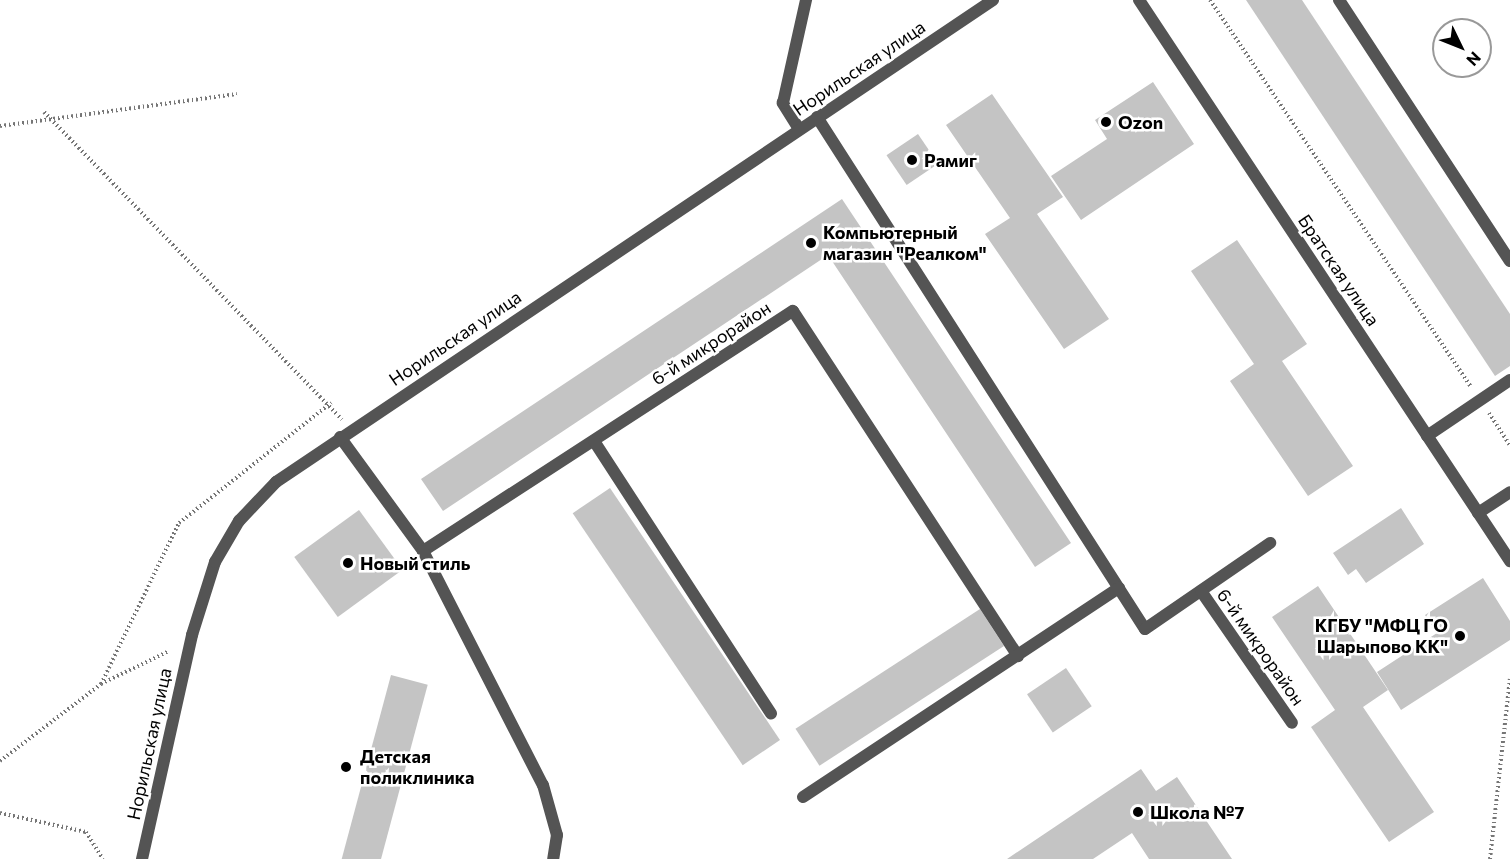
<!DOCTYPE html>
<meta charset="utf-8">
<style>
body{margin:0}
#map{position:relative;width:1510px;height:859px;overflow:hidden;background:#fff;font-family:Commissioner,sans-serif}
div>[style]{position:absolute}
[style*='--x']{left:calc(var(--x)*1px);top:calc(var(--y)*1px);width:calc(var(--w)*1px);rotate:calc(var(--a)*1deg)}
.building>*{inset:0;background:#c4c4c4;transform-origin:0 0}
.path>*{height:4px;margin-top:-2px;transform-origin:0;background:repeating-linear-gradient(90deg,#767676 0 1.5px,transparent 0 4.5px)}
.lane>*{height:12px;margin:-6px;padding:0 6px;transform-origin:6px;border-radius:6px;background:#545454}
.street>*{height:12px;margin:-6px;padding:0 6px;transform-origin:6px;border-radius:6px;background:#545454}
.dots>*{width:16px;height:16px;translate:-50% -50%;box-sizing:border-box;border:3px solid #fff;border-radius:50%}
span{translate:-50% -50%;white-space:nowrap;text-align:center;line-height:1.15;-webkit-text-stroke:5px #fff;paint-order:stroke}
.street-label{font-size:18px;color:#000}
.poi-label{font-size:18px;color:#000;font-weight:700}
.left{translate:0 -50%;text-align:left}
.right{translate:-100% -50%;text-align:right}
.north{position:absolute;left:1432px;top:18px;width:60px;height:60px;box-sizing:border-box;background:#fff;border:2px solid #999;border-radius:50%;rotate:133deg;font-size:16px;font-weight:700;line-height:24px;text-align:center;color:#000}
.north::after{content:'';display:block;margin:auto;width:21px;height:27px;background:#000;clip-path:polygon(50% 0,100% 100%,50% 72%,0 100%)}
</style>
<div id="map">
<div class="building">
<div style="clip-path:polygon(1246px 0,1302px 0,1510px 314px,1510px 366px,1495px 376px)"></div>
<div style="clip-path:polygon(1153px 82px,1194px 144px,1081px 220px,1051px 176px,1107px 139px,1095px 120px)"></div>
<div style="clip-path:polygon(992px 94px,1063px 197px,1037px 214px,1109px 319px,1064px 349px,985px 234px,1010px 218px,946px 125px)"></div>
<div style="left:918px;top:134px;width:36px;height:38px;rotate:56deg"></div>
<div style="clip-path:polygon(842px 199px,1071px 543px,1035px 567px,828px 255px,443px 511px,421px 479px)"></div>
<div style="clip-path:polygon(1237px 240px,1307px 344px,1282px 361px,1353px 466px,1308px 496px,1230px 381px,1254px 364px,1191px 271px)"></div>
<div style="left:610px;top:488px;width:304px;height:45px;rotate:56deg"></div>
<div style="clip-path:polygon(1401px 508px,1424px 544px,1366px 583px,1356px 569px,1348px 575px,1333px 553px)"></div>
<div style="left:359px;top:510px;width:74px;height:80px;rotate:54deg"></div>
<div style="clip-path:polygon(1483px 578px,1510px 621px,1510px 640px,1401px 710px,1377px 672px,1437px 633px,1425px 615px)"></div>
<div style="clip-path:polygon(1318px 586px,1388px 690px,1363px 707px,1434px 812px,1389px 842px,1311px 727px,1335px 710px,1272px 617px)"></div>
<div style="left:980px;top:609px;width:44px;height:220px;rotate:57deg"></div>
<div style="left:1066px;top:668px;width:46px;height:47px;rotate:56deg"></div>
<div style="left:391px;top:675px;width:38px;height:191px;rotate:15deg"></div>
<div style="clip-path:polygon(1141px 769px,1156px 791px,1177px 777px,1232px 859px,1149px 859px,1132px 833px,1093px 859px,1007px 859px)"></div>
</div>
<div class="path">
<div style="--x:1210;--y:0;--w:467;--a:56"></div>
<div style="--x:44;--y:112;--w:428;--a:45.9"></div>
<div style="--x:0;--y:126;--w:239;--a:-7.7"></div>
<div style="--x:1489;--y:413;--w:38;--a:57"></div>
<div style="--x:101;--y:684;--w:179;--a:-64.2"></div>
<div style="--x:179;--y:523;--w:194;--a:-38.3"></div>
<div style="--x:0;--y:761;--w:127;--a:-37.3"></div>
<div style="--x:101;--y:684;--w:76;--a:-25.9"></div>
<div style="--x:0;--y:813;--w:88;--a:12.5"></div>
<div style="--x:86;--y:832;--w:32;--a:58"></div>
<div style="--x:1490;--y:859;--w:181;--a:-83.7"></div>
</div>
<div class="lane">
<div style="--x:1339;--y:0;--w:312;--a:56.8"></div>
<div style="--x:817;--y:117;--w:608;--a:57.36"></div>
<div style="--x:1145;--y:629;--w:152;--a:-34.5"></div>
<div style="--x:799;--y:129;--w:31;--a:-122"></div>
<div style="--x:783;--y:103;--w:106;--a:-77.4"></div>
<div style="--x:1427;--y:436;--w:100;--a:-34"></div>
<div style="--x:340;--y:437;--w:141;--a:53.9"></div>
<div style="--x:423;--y:551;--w:441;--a:-33"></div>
<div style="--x:793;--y:311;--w:412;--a:56.9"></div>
<div style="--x:594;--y:441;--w:325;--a:57"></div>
<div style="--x:1478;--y:513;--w:38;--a:-33"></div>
<div style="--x:423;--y:551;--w:263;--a:62.9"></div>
<div style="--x:543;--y:785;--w:52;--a:74.4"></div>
<div style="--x:557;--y:835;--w:24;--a:99"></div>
<div style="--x:1201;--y:591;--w:160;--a:55.4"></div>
<div style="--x:803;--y:797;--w:379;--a:-33.5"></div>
</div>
<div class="street">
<div style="--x:1139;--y:0;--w:673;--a:56.52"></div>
<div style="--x:142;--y:859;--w:230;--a:-77.4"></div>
<div style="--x:192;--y:635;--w:77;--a:-72.5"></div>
<div style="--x:215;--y:562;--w:48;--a:-59.7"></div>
<div style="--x:239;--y:521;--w:54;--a:-46.5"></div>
<div style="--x:276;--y:482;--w:864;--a:-33.91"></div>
</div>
<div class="dots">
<div style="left:1106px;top:122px;background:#000"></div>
<div style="left:912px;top:160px;background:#000"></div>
<div style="left:811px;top:243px;background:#000"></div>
<div style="left:348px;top:563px;background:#000"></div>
<div style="left:1460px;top:636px;background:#000"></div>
<div style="left:346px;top:767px;background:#000"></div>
<div style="left:1138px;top:812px;background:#000"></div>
</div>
<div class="street-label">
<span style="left:859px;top:68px;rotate:-34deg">Норильская улица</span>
<span style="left:1339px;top:270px;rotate:56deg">Братская улица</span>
<span style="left:455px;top:338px;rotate:-34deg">Норильская улица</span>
<span style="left:711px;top:343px;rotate:-33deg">6-й микрорайон</span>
<span style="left:1261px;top:647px;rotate:55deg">6-й микрорайон</span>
<span style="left:149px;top:744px;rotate:-78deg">Норильская улица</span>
</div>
<div class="poi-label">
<span class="left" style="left:1118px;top:122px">Ozon</span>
<span class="left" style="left:924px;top:160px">Рамиг</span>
<span class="left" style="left:823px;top:243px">Компьютерный<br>магазин "Реалком"</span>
<span class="left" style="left:360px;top:563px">Новый стиль</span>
<span class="right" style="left:1448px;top:636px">КГБУ "МФЦ ГО<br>Шарыпово КК"</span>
<span class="left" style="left:360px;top:767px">Детская<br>поликлиника</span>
<span class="left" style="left:1150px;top:812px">Школа №7</span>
</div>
<div class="north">N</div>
</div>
